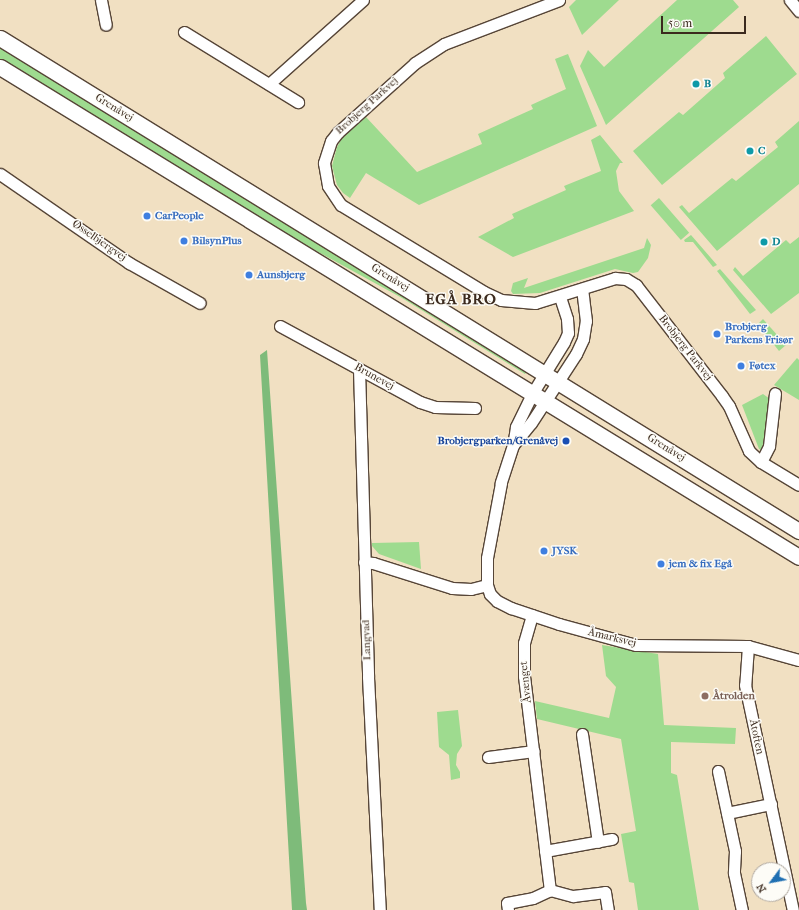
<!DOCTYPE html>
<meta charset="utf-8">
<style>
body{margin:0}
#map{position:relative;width:799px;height:910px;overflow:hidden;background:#f1e0c2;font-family:"IM FELL French Canon",serif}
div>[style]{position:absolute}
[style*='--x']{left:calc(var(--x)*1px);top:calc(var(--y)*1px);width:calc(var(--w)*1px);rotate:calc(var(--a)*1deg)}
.green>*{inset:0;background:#9edb8f;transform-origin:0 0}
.forest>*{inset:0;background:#7ebb7a}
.roads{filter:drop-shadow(1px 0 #564537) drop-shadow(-1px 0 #564537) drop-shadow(0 1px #564537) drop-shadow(0 -1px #564537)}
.minor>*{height:11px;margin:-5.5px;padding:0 5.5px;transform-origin:5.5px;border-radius:5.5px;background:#fff}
.secondary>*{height:15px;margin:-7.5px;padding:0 7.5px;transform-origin:7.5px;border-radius:7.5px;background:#fff}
.dots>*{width:11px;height:11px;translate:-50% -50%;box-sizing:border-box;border:2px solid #fdfcf7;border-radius:50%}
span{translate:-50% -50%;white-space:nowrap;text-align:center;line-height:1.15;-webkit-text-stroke:3px #fdfcf7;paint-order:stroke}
.culture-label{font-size:11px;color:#0d838f;font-weight:700}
.left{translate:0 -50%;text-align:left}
.street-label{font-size:11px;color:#3b2a1e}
.shop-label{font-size:11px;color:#366cbe;font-weight:700}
.transit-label{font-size:11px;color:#164399;font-weight:700}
.right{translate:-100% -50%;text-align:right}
.education-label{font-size:11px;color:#785e54;font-weight:700}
.district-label{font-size:15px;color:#3b2a1e;font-weight:700;letter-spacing:1px}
.north{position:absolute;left:751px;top:862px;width:40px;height:40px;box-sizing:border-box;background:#fdfcf7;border:1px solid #afa8a0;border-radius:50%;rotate:238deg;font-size:11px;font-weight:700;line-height:16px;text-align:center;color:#3b2a1e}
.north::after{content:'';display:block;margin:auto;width:14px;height:18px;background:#1f6fb2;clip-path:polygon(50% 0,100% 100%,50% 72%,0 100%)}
.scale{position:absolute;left:661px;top:16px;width:85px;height:18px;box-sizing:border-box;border:2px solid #3b2a1e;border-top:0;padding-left:5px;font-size:12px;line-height:14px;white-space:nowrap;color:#3b2a1e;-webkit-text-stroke:3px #fdfcf7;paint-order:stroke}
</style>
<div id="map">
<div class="green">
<div style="clip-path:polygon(576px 0,619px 0,582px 35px,569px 7px)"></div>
<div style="clip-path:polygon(677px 0,733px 0,739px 7px,606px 125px,580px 66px,588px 50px,604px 67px)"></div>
<div style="clip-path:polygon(766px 36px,797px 74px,662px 185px,633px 151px,679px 112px,683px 115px,725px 78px,723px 73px)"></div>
<div style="clip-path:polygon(0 47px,244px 197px,527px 371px,525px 374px,402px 298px,280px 231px,0 59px)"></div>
<div style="clip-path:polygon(568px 54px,597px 126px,419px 205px,366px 173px,350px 198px,343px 193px,337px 185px,332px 166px,337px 147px,342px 138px,366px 117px,417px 172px,482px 144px,478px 134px,533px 109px,531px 105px,566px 89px,555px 59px)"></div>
<div style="clip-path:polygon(799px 121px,799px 184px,717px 251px,679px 207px,682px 205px,689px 213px,732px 178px,736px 181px,778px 147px,775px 142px)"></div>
<div style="clip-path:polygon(600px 135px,623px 163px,620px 163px,616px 171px,619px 191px,634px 211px,513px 257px,478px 237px,514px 218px,512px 214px,566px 190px,564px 186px,601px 171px,591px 140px)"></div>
<div style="left:659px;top:198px;width:46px;height:11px;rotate:49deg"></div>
<div style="clip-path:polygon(691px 235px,717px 265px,713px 267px,693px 242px,685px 242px,684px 240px)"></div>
<div style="clip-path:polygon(799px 237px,799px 293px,771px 314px,733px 270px,735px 267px,743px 276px,786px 240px,790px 244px)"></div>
<div style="clip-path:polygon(647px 238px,651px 245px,648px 258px,638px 272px,633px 273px,615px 269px,540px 293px,513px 294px,511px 291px,513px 283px,528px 278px,524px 288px,644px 248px)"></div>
<div style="clip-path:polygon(720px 269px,756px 310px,750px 314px,717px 271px)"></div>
<div style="clip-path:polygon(763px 319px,786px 345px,779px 351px,758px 324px)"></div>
<div style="clip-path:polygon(797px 358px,799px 360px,799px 400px,774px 385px)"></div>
<div style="clip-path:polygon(763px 394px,770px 399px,762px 450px,759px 449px,742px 405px)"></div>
<div style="clip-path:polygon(419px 542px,421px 569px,379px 554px,372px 546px,372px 543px)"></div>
<div style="clip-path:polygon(602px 645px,658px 654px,664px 725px,736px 728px,735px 744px,671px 742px,671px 773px,677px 775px,699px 910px,638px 910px,634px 883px,629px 882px,621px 834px,636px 831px,621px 739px,537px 719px,535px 701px,609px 718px,616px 687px,606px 676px)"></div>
<div style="clip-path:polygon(458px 710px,462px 746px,457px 754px,456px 765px,460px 772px,460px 778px,451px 780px,449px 755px,439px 747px,437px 712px)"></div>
</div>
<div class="forest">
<div style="clip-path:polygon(267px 350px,306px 903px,307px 910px,292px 910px,260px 355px)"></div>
</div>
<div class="roads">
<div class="minor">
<div style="--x:101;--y:0;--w:25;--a:79"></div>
<div style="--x:559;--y:0;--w:123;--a:159.1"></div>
<div style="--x:444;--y:44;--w:35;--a:147"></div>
<div style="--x:415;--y:63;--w:103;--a:138.1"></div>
<div style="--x:338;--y:132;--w:11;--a:128"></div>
<div style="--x:331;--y:141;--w:23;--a:108"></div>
<div style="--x:324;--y:163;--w:23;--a:80"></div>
<div style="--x:328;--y:186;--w:23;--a:56"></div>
<div style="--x:341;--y:205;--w:167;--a:31.3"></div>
<div style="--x:484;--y:292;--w:19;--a:25"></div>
<div style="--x:501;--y:300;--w:34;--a:5"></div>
<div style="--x:535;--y:303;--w:84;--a:-17.4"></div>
<div style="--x:615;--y:278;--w:11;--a:5"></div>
<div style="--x:626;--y:279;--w:12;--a:31"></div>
<div style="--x:636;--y:285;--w:140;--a:52.2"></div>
<div style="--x:722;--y:396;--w:12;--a:55"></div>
<div style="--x:729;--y:406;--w:49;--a:66"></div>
<div style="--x:749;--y:451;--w:16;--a:43"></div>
<div style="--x:761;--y:462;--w:44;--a:31.2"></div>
<div style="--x:790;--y:0;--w:14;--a:51"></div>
<div style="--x:184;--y:32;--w:134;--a:31.6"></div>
<div style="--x:269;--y:84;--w:126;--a:-41.8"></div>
<div style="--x:0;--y:174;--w:157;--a:34.6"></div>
<div style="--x:129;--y:263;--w:81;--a:29.4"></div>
<div style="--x:560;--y:297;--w:23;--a:72"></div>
<div style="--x:567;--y:319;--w:14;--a:86"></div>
<div style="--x:568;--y:333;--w:10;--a:114"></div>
<div style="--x:564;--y:342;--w:61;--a:121.6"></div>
<div style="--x:532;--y:394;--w:37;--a:116"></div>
<div style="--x:516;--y:427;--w:18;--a:99"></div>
<div style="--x:513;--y:445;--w:40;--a:108"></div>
<div style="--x:501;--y:483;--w:76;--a:100.6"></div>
<div style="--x:487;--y:558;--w:27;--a:90"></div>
<div style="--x:487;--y:585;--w:9;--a:72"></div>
<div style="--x:490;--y:594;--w:10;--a:45"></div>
<div style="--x:497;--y:601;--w:16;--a:27"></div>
<div style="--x:511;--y:608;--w:51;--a:18.4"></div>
<div style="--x:559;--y:624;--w:80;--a:15.3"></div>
<div style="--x:636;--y:645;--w:112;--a:0.5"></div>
<div style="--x:748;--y:646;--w:53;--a:15.4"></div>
<div style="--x:280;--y:326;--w:159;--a:28.5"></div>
<div style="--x:420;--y:402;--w:16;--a:18"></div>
<div style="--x:435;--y:407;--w:40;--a:1.4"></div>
<div style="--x:359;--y:369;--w:308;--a:88.3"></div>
<div style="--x:368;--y:677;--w:233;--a:87.1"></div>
<div style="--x:513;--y:445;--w:28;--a:-51"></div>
<div style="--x:531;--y:423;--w:82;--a:-56.9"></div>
<div style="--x:576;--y:354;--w:17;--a:-65"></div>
<div style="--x:583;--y:339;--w:18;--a:-81"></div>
<div style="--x:586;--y:321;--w:31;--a:-97"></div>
<div style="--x:761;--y:462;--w:18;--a:-63"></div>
<div style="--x:769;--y:446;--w:53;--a:-83.5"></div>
<div style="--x:364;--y:562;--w:9;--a:6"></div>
<div style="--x:373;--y:563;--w:83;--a:17.6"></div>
<div style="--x:452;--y:588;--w:19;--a:3"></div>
<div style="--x:471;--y:589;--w:16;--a:-14"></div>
<div style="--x:532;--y:615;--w:29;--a:106"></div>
<div style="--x:524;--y:643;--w:33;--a:90"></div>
<div style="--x:524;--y:676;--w:216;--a:83.1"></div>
<div style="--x:748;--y:646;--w:39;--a:94"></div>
<div style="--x:745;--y:685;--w:230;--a:78"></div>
<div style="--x:582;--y:734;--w:109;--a:81.6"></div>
<div style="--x:488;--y:757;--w:46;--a:-7.4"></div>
<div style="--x:718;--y:771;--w:82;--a:78"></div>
<div style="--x:735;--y:851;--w:22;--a:93"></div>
<div style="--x:734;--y:873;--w:38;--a:78"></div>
<div style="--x:727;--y:813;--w:45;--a:-11.6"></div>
<div style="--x:545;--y:851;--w:68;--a:-10.2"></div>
<div style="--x:508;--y:910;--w:7;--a:-98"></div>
<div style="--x:507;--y:903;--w:26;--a:-11"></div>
<div style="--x:533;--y:898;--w:19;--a:-25"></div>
<div style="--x:550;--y:890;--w:24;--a:15"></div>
<div style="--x:573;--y:896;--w:32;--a:-7"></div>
<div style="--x:605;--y:892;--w:18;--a:81"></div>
</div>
<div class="secondary">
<div style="--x:0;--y:38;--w:939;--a:31.68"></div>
<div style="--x:0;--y:67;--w:937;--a:31.52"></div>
</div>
</div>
<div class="dots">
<div style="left:696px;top:84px;background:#0f9aa8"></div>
<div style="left:750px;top:151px;background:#0f9aa8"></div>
<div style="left:147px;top:216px;background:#3f7fe0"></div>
<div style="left:184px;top:241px;background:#3f7fe0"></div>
<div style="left:764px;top:242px;background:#0f9aa8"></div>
<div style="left:249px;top:275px;background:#3f7fe0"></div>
<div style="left:717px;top:334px;background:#3f7fe0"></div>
<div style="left:741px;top:366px;background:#3f7fe0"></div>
<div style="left:566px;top:441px;background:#1a4fb4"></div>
<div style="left:544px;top:551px;background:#3f7fe0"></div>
<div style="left:661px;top:564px;background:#3f7fe0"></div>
<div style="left:705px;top:696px;background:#8d6e63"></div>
</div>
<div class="culture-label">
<span class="left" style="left:704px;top:84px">B</span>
<span class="left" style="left:758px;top:151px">C</span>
<span class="left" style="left:772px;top:242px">D</span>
</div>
<div class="street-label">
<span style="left:367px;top:106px;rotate:-42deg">Brobjerg Parkvej</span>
<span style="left:114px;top:108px;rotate:32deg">Grenåvej</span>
<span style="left:99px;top:241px;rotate:35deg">Øsselbjergvej</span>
<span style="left:390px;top:278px;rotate:32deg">Grenåvej</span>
<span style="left:685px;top:348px;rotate:52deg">Brobjerg Parkvej</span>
<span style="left:374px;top:377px;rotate:29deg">Brunevej</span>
<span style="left:666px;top:448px;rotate:32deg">Grenåvej</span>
<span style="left:612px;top:638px;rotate:14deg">Åmarksvej</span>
<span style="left:367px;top:640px;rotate:-92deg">Langvad</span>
<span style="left:526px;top:682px;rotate:-96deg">Åvænget</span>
<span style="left:756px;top:737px;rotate:78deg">Åtoften</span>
</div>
<div class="shop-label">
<span class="left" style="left:155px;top:216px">CarPeople</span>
<span class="left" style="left:192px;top:241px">BilsynPlus</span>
<span class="left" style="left:257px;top:275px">Aunsbjerg</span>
<span class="left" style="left:725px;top:334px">Brobjerg<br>Parkens Frisør</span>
<span class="left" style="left:749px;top:366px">Føtex</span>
<span class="left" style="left:552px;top:551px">JYSK</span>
<span class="left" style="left:669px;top:564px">jem &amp; fix Egå</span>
</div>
<div class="transit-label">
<span class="right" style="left:558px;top:441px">Brobjergparken/Grenåvej</span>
</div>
<div class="education-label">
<span class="left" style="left:713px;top:696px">Åtrolden</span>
</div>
<div class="district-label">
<span style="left:461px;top:300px">EGÅ BRO</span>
</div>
<div class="north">N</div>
<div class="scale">50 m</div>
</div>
